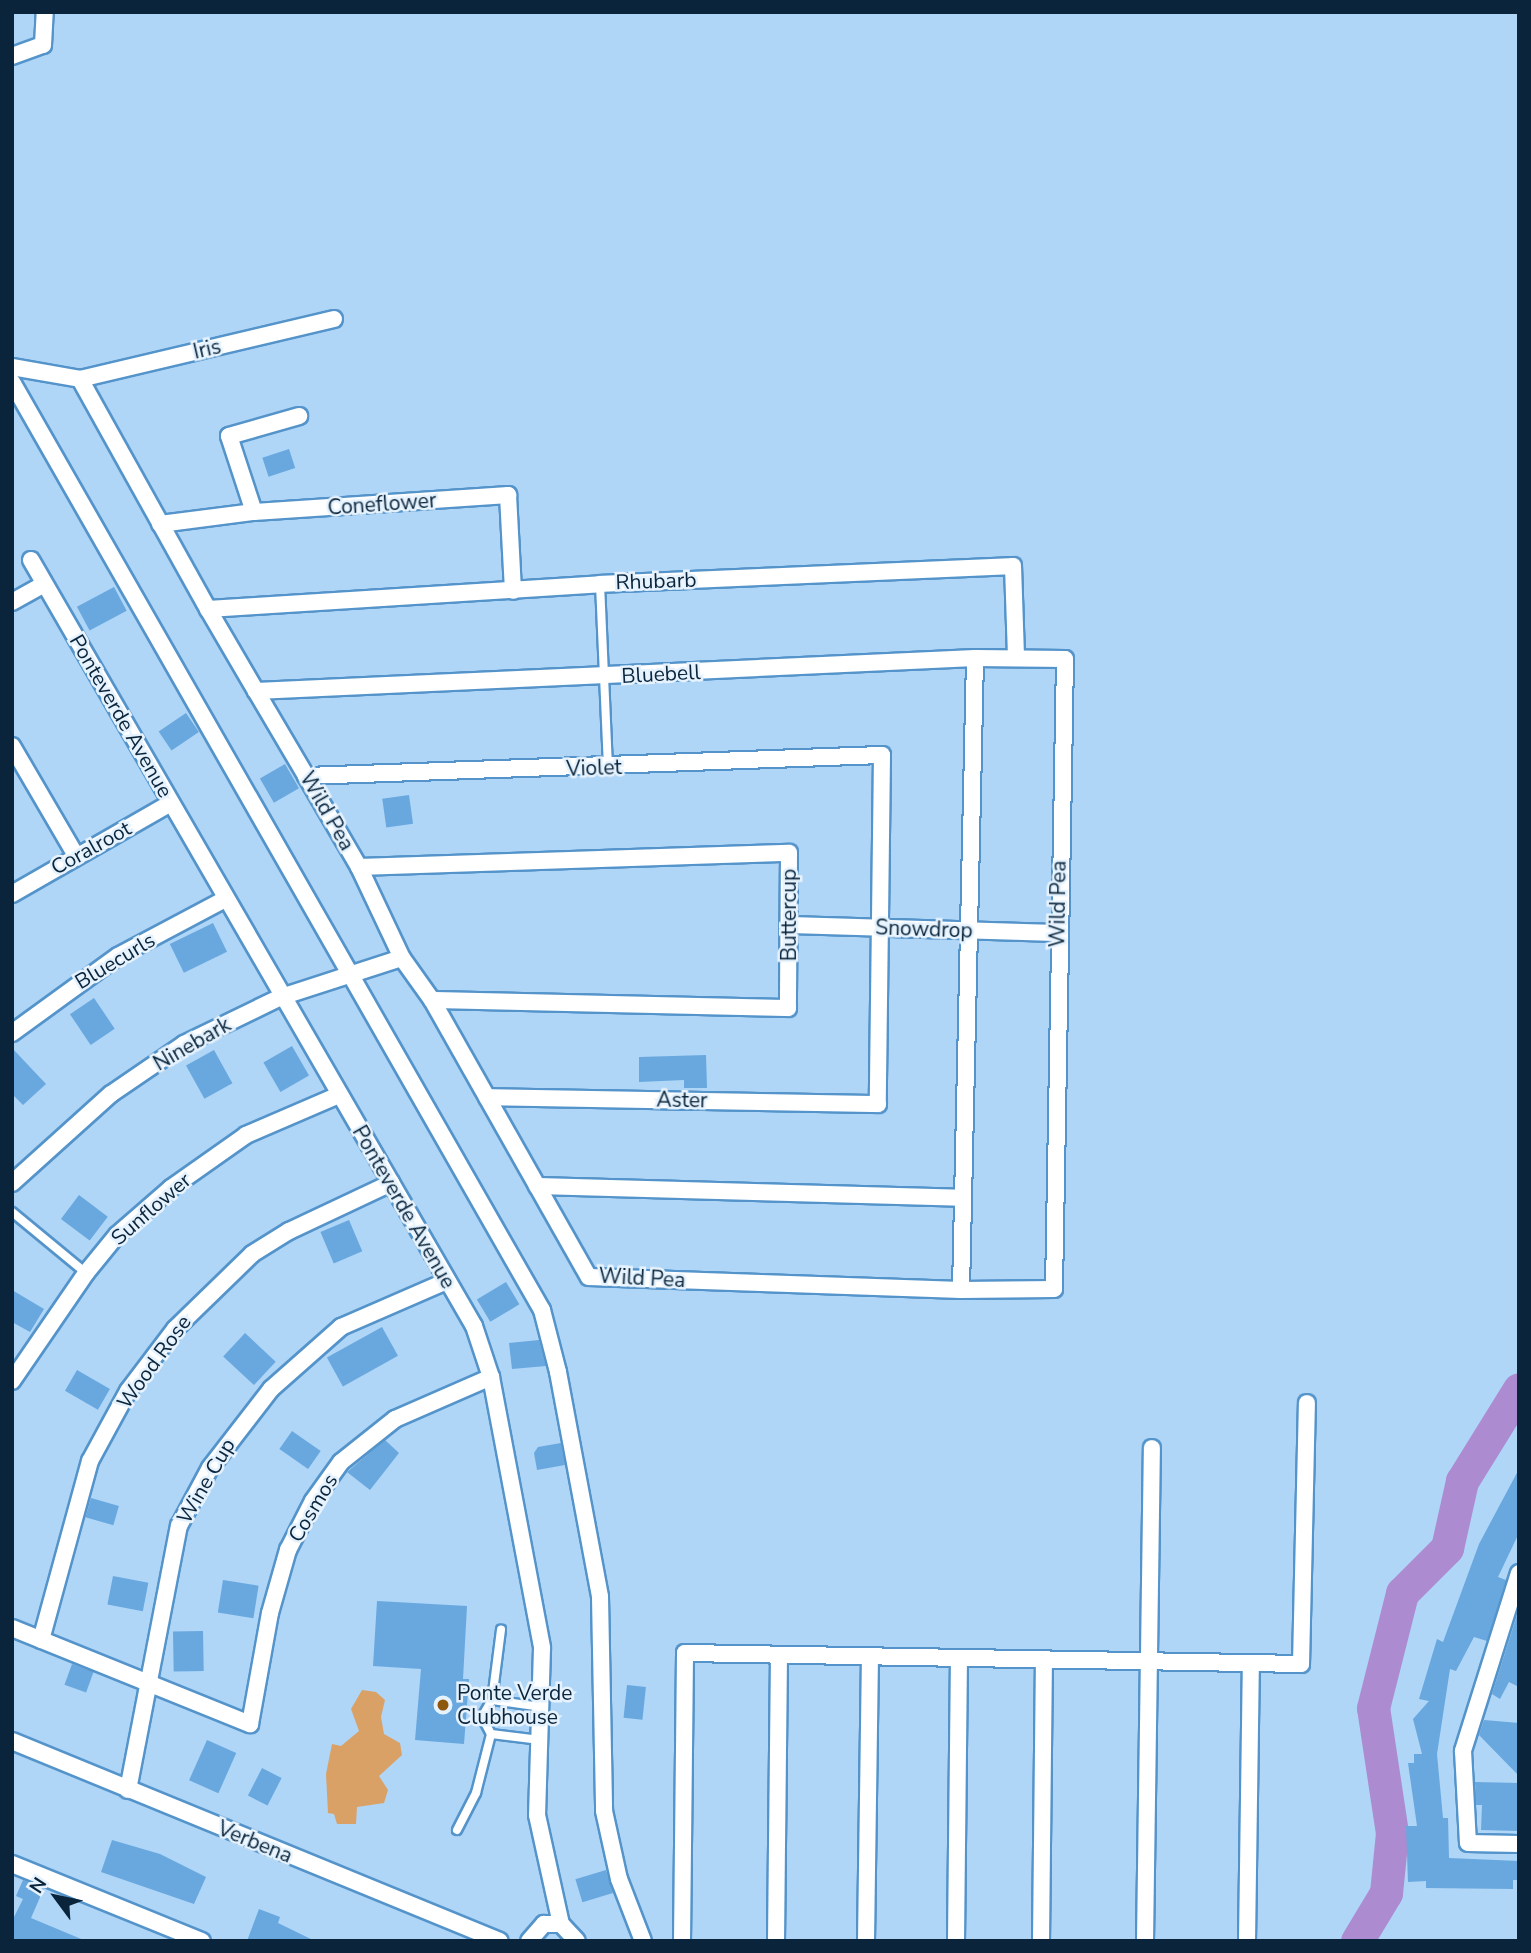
<!DOCTYPE html>
<style>
body{margin:0}
#map{position:relative;width:1531px;height:1953px;overflow:hidden;background:#afd5f7;font-family:"Nunito Sans",sans-serif}
div>[style]{position:absolute}
[style*='--x']{left:calc(var(--x)*1px);top:calc(var(--y)*1px);width:calc(var(--w)*1px);rotate:calc(var(--a)*1deg)}
.green>*{inset:0;background:#daa167}
.river>*{height:33px;margin:-16.5px;padding:0 16.5px;transform-origin:16.5px;border-radius:16.5px;background:#ac8bd0}
.building>*{inset:0;background:#68a8df;transform-origin:0 0}
.roads{filter:drop-shadow(2px 0 #5494ca) drop-shadow(-2px 0 #5494ca) drop-shadow(0 2px #5494ca) drop-shadow(0 -2px #5494ca)}
.service>*{height:8px;margin:-4px;padding:0 4px;transform-origin:4px;border-radius:4px;background:#fff}
.minor>*{height:16px;margin:-8px;padding:0 8px;transform-origin:8px;border-radius:8px;background:#fff}
.dots>*{width:19px;height:19px;translate:-50% -50%;box-sizing:border-box;border:4px solid #e6f3fe;border-radius:50%}
span{translate:-50% -50%;white-space:nowrap;text-align:center;line-height:1.15;-webkit-text-stroke:5px #e6f3fe;paint-order:stroke}
.street-label{font-size:21px;color:#0a253b}
.poi-label{font-size:21px;color:#0a253b}
.left{translate:0 -50%;text-align:left}
.frame{position:absolute;inset:0;border:14px solid #0a253b;pointer-events:none}
.north{position:absolute;left:21px;top:1862px;width:70px;height:70px;-webkit-text-stroke:5px #e6f3fe;paint-order:stroke;rotate:303deg;font-size:19px;font-weight:700;line-height:28px;text-align:center;color:#0a253b}
.north::after{content:'';display:block;margin:auto;width:24px;height:32px;background:#0a253b;clip-path:polygon(50% 0,100% 100%,50% 72%,0 100%)}
</style>
<div id="map">
<div class="green">
<div style="clip-path:polygon(362px 1690px,376px 1692px,385px 1700px,381px 1717px,384px 1734px,400px 1743px,402px 1755px,379px 1776px,388px 1790px,384px 1803px,357px 1807px,356px 1824px,337px 1824px,334px 1814px,328px 1813px,326px 1774px,332px 1744px,341px 1746px,359px 1731px,351px 1709px)"></div>
</div>
<div class="river">
<div style="--x:1357;--y:1941;--w:56;--a:-58.9"></div>
<div style="--x:1386;--y:1893;--w:60;--a:-84.3"></div>
<div style="--x:1392;--y:1833;--w:126;--a:-98.6"></div>
<div style="--x:1373;--y:1708;--w:119;--a:-75.8"></div>
<div style="--x:1402;--y:1593;--w:64;--a:-45"></div>
<div style="--x:1447;--y:1548;--w:69;--a:-77.4"></div>
<div style="--x:1462;--y:1481;--w:108;--a:-58.2"></div>
</div>
<div class="building">
<div style="left:289px;top:449px;width:20px;height:28px;rotate:72deg"></div>
<div style="left:114px;top:587px;width:27px;height:42px;rotate:62deg"></div>
<div style="left:186px;top:713px;width:23px;height:33px;rotate:56deg"></div>
<div style="left:285px;top:764px;width:28px;height:29px;rotate:60deg"></div>
<div style="left:409px;top:795px;width:29px;height:27px;rotate:82deg"></div>
<div style="left:213px;top:923px;width:32px;height:48px;rotate:64deg"></div>
<div style="left:94px;top:998px;width:37px;height:29px;rotate:56deg"></div>
<div style="left:292px;top:1046px;width:34px;height:33px;rotate:60deg"></div>
<div style="clip-path:polygon(12px 1048px,46px 1084px,23px 1105px,12px 1094px)"></div>
<div style="left:214px;top:1050px;width:38px;height:32px;rotate:61deg"></div>
<div style="clip-path:polygon(706px 1055px,707px 1088px,684px 1088px,684px 1080px,639px 1082px,639px 1057px)"></div>
<div style="left:79px;top:1195px;width:36px;height:30px;rotate:37deg"></div>
<div style="left:349px;top:1220px;width:34px;height:31px;rotate:67deg"></div>
<div style="left:506px;top:1282px;width:26px;height:34px;rotate:59deg"></div>
<div style="clip-path:polygon(12px 1290px,44px 1309px,30px 1332px,12px 1322px)"></div>
<div style="left:382px;top:1327px;width:33px;height:63px;rotate:61deg"></div>
<div style="left:245px;top:1333px;width:42px;height:32px;rotate:43deg"></div>
<div style="clip-path:polygon(539px 1340px,546px 1366px,512px 1369px,509px 1343px)"></div>
<div style="left:77px;top:1370px;width:38px;height:24px;rotate:30deg"></div>
<div style="left:292px;top:1431px;width:35px;height:22px;rotate:35deg"></div>
<div style="clip-path:polygon(385px 1440px,399px 1453px,370px 1490px,347px 1472px)"></div>
<div style="clip-path:polygon(561px 1443px,565px 1465px,537px 1470px,534px 1453px,538px 1447px)"></div>
<div style="clip-path:polygon(1519px 1469px,1519px 1533px,1498px 1577px,1506px 1580px,1487px 1641px,1474px 1637px,1456px 1671px,1450px 1669px,1437px 1754px,1443px 1818px,1448px 1818px,1449px 1858px,1519px 1861px,1519px 1880px,1513px 1880px,1513px 1889px,1426px 1888px,1426px 1881px,1408px 1882px,1406px 1826px,1417px 1826px,1408px 1763px,1414px 1763px,1414px 1754px,1422px 1754px,1413px 1719px,1429px 1701px,1419px 1699px,1437px 1639px,1443px 1642px,1479px 1544px)"></div>
<div style="left:91px;top:1498px;width:29px;height:20px;rotate:16deg"></div>
<div style="left:113px;top:1576px;width:36px;height:29px;rotate:11deg"></div>
<div style="left:223px;top:1580px;width:36px;height:33px;rotate:9deg"></div>
<div style="clip-path:polygon(377px 1601px,467px 1606px,463px 1679px,469px 1679px,464px 1744px,415px 1740px,421px 1669px,373px 1666px)"></div>
<div style="clip-path:polygon(1519px 1609px,1519px 1687px,1509px 1682px,1500px 1699px,1492px 1694px)"></div>
<div style="left:203px;top:1631px;width:40px;height:30px;rotate:89deg"></div>
<div style="left:72px;top:1664px;width:23px;height:22px;rotate:20deg"></div>
<div style="left:627px;top:1685px;width:19px;height:33px;rotate:6deg"></div>
<div style="clip-path:polygon(1484px 1720px,1519px 1723px,1519px 1776px,1479px 1735px)"></div>
<div style="left:207px;top:1740px;width:32px;height:44px;rotate:24deg"></div>
<div style="left:262px;top:1768px;width:22px;height:31px;rotate:27deg"></div>
<div style="clip-path:polygon(1475px 1782px,1519px 1783px,1519px 1831px,1481px 1830px,1482px 1805px,1476px 1805px)"></div>
<div style="clip-path:polygon(112px 1840px,160px 1854px,206px 1877px,194px 1904px,101px 1872px)"></div>
<div style="left:606px;top:1870px;width:24px;height:32px;rotate:73deg"></div>
<div style="clip-path:polygon(23px 1880px,44px 1888px,31px 1918px,86px 1941px,12px 1941px,12px 1921px,23px 1899px,16px 1896px)"></div>
<div style="clip-path:polygon(259px 1909px,280px 1917px,278px 1923px,315px 1941px,247px 1941px)"></div>
</div>
<div class="roads">
<div class="service">
<div style="--x:600;--y:584;--w:181;--a:87.5"></div>
<div style="--x:12;--y:1212;--w:96;--a:39.5"></div>
<div style="--x:492;--y:1700;--w:71;--a:-82.7"></div>
<div style="--x:540;--y:1740;--w:49;--a:-173"></div>
<div style="--x:491;--y:1734;--w:19;--a:-118"></div>
<div style="--x:482;--y:1717;--w:20;--a:-60"></div>
<div style="--x:492;--y:1700;--w:49;--a:8.1"></div>
<div style="--x:457;--y:1830;--w:42;--a:-62.8"></div>
<div style="--x:476;--y:1793;--w:61;--a:-75.7"></div>
</div>
<div class="minor">
<div style="--x:12;--y:56;--w:33;--a:-20"></div>
<div style="--x:43;--y:45;--w:33;--a:-87"></div>
<div style="--x:12;--y:367;--w:69;--a:10"></div>
<div style="--x:80;--y:379;--w:261;--a:-13.3"></div>
<div style="--x:80;--y:379;--w:263;--a:60.9"></div>
<div style="--x:208;--y:609;--w:95;--a:59.7"></div>
<div style="--x:256;--y:691;--w:99;--a:59.5"></div>
<div style="--x:306;--y:776;--w:105;--a:59.8"></div>
<div style="--x:359;--y:867;--w:101;--a:64.7"></div>
<div style="--x:402;--y:958;--w:52;--a:54.5"></div>
<div style="--x:432;--y:1000;--w:318;--a:60.5"></div>
<div style="--x:589;--y:1277;--w:372;--a:2"></div>
<div style="--x:961;--y:1290;--w:93;--a:-0.6"></div>
<div style="--x:1054;--y:1289;--w:630;--a:-89"></div>
<div style="--x:1065;--y:659;--w:90;--a:-179.4"></div>
<div style="--x:975;--y:658;--w:720;--a:177.37"></div>
<div style="--x:12;--y:382;--w:1069;--a:60.27"></div>
<div style="--x:542;--y:1310;--w:64;--a:75.5"></div>
<div style="--x:558;--y:1372;--w:229;--a:79.4"></div>
<div style="--x:600;--y:1597;--w:214;--a:88.9"></div>
<div style="--x:604;--y:1811;--w:70;--a:77.6"></div>
<div style="--x:619;--y:1879;--w:66;--a:68.8"></div>
<div style="--x:254;--y:512;--w:80;--a:-108.2"></div>
<div style="--x:229;--y:436;--w:73;--a:-15.9"></div>
<div style="--x:160;--y:524;--w:95;--a:-7.3"></div>
<div style="--x:254;--y:512;--w:255;--a:-3.8"></div>
<div style="--x:508;--y:495;--w:96;--a:87"></div>
<div style="--x:31;--y:560;--w:885;--a:59.96"></div>
<div style="--x:474;--y:1326;--w:54;--a:71.6"></div>
<div style="--x:491;--y:1377;--w:276;--a:79.3"></div>
<div style="--x:542;--y:1648;--w:167;--a:91.7"></div>
<div style="--x:537;--y:1815;--w:112;--a:77.6"></div>
<div style="--x:12;--y:602;--w:37;--a:-29"></div>
<div style="--x:208;--y:609;--w:393;--a:-3.6"></div>
<div style="--x:600;--y:584;--w:413;--a:-2.5"></div>
<div style="--x:1013;--y:566;--w:92;--a:88.1"></div>
<div style="--x:12;--y:746;--w:125;--a:59.7"></div>
<div style="--x:306;--y:776;--w:576;--a:-2.09"></div>
<div style="--x:882;--y:755;--w:349;--a:90.7"></div>
<div style="--x:878;--y:1104;--w:391;--a:-179"></div>
<div style="--x:359;--y:867;--w:430;--a:-1.9"></div>
<div style="--x:789;--y:853;--w:155;--a:90.4"></div>
<div style="--x:788;--y:1008;--w:356;--a:-178.7"></div>
<div style="--x:12;--y:894;--w:183;--a:-29.8"></div>
<div style="--x:790;--y:925;--w:267;--a:1.7"></div>
<div style="--x:12;--y:1033;--w:131;--a:-36"></div>
<div style="--x:118;--y:956;--w:121;--a:-28"></div>
<div style="--x:12;--y:1183;--w:133;--a:-42"></div>
<div style="--x:111;--y:1094;--w:88;--a:-34.4"></div>
<div style="--x:184;--y:1044;--w:108;--a:-25.9"></div>
<div style="--x:281;--y:997;--w:127;--a:-17.9"></div>
<div style="--x:537;--y:1186;--w:425;--a:1.6"></div>
<div style="--x:961;--y:1290;--w:632;--a:-88.73"></div>
<div style="--x:12;--y:1381;--w:131;--a:-55.6"></div>
<div style="--x:86;--y:1273;--w:49;--a:-50.8"></div>
<div style="--x:117;--y:1235;--w:72;--a:-41"></div>
<div style="--x:171;--y:1188;--w:92;--a:-35.2"></div>
<div style="--x:246;--y:1135;--w:101;--a:-23.3"></div>
<div style="--x:1519;--y:1573;--w:187;--a:107.5"></div>
<div style="--x:1463;--y:1751;--w:92;--a:86.9"></div>
<div style="--x:1468;--y:1843;--w:51;--a:1.1"></div>
<div style="--x:12;--y:1628;--w:257;--a:22"></div>
<div style="--x:250;--y:1724;--w:113;--a:-79.8"></div>
<div style="--x:270;--y:1613;--w:66;--a:-74.1"></div>
<div style="--x:288;--y:1550;--w:55;--a:-63"></div>
<div style="--x:313;--y:1501;--w:48;--a:-54.3"></div>
<div style="--x:341;--y:1462;--w:69;--a:-38.5"></div>
<div style="--x:395;--y:1419;--w:105;--a:-23.6"></div>
<div style="--x:41;--y:1640;--w:186;--a:-74.7"></div>
<div style="--x:90;--y:1461;--w:80;--a:-61.5"></div>
<div style="--x:128;--y:1391;--w:78;--a:-52.8"></div>
<div style="--x:175;--y:1329;--w:107;--a:-44.2"></div>
<div style="--x:252;--y:1254;--w:44;--a:-31.9"></div>
<div style="--x:289;--y:1231;--w:113;--a:-25.2"></div>
<div style="--x:12;--y:1741;--w:527;--a:22.29"></div>
<div style="--x:128;--y:1790;--w:269;--a:-79.1"></div>
<div style="--x:179;--y:1526;--w:66;--a:-61.9"></div>
<div style="--x:210;--y:1468;--w:100;--a:-52.3"></div>
<div style="--x:271;--y:1389;--w:94;--a:-41.5"></div>
<div style="--x:341;--y:1327;--w:116;--a:-23.5"></div>
<div style="--x:12;--y:1864;--w:205;--a:22.1"></div>
<div style="--x:529;--y:1941;--w:23;--a:-49"></div>
<div style="--x:544;--y:1924;--w:17;--a:0"></div>
<div style="--x:561;--y:1924;--w:23;--a:47"></div>
<div style="--x:682;--y:1941;--w:288;--a:-89.4"></div>
<div style="--x:685;--y:1653;--w:616;--a:1.02"></div>
<div style="--x:1301;--y:1664;--w:261;--a:-88.7"></div>
<div style="--x:776;--y:1941;--w:286;--a:-89.4"></div>
<div style="--x:866;--y:1941;--w:285;--a:-89.2"></div>
<div style="--x:956;--y:1941;--w:283;--a:-89.4"></div>
<div style="--x:1041;--y:1941;--w:282;--a:-89.4"></div>
<div style="--x:1145;--y:1941;--w:493;--a:-89.2"></div>
<div style="--x:1247;--y:1941;--w:278;--a:-89.2"></div>
</div>
</div>
<div class="dots">
<div style="left:443px;top:1705px;background:#8e570e"></div>
</div>
<div class="street-label">
<span style="left:207px;top:349px;rotate:-13deg">Iris</span>
<span style="left:382px;top:504px;rotate:-4deg">Coneflower</span>
<span style="left:656px;top:581px;rotate:-2deg">Rhubarb</span>
<span style="left:661px;top:674px;rotate:-3deg">Bluebell</span>
<span style="left:121px;top:716px;rotate:60deg">Ponteverde Avenue</span>
<span style="left:594px;top:768px;rotate:-2deg">Violet</span>
<span style="left:327px;top:811px;rotate:60deg">Wild Pea</span>
<span style="left:91px;top:848px;rotate:-29deg">Coralroot</span>
<span style="left:1058px;top:904px;rotate:-89deg">Wild Pea</span>
<span style="left:789px;top:915px;rotate:-90deg">Buttercup</span>
<span style="left:924px;top:929px;rotate:2deg">Snowdrop</span>
<span style="left:115px;top:961px;rotate:-31deg">Bluecurls</span>
<span style="left:192px;top:1044px;rotate:-30deg">Ninebark</span>
<span style="left:682px;top:1100px;rotate:1deg">Aster</span>
<span style="left:404px;top:1207px;rotate:60deg">Ponteverde Avenue</span>
<span style="left:151px;top:1209px;rotate:-41deg">Sunflower</span>
<span style="left:642px;top:1278px;rotate:3deg">Wild Pea</span>
<span style="left:154px;top:1362px;rotate:-54deg">Wood Rose</span>
<span style="left:206px;top:1481px;rotate:-60deg">Wine Cup</span>
<span style="left:313px;top:1508px;rotate:-59deg">Cosmos</span>
<span style="left:255px;top:1842px;rotate:22deg">Verbena</span>
</div>
<div class="poi-label">
<span class="left" style="left:457px;top:1705px">Ponte Verde<br>Clubhouse</span>
</div>
<div class="frame"></div>
<div class="north">N</div>
</div>
